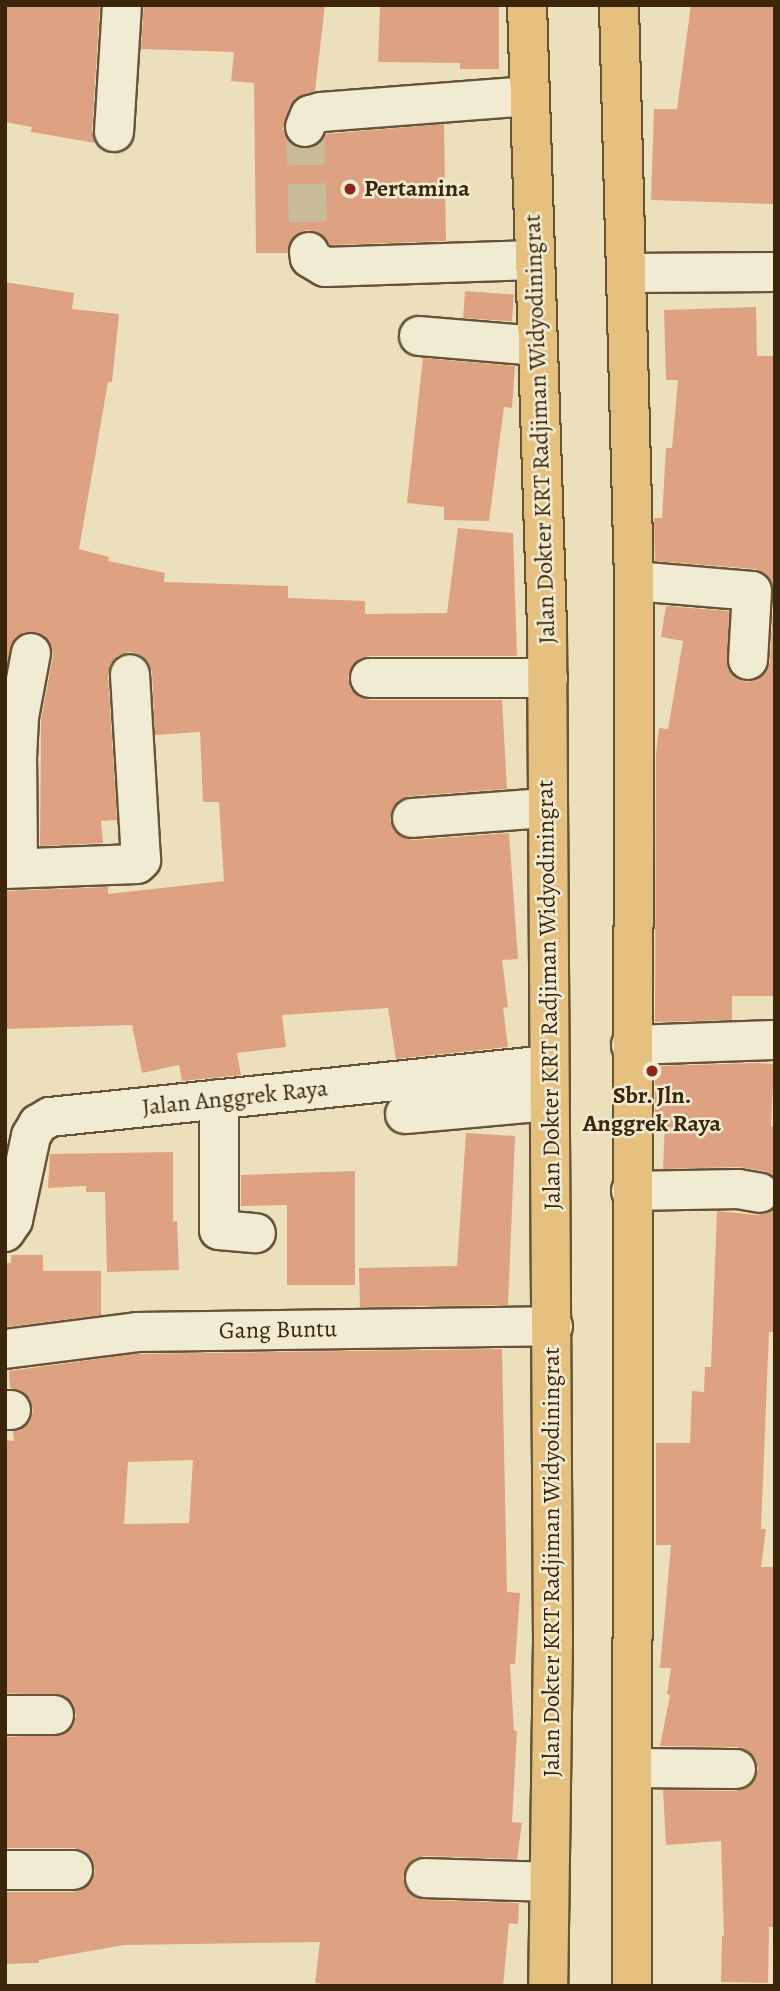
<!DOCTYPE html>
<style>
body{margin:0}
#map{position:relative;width:780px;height:1991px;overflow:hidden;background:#ebe0bb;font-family:Alegreya,serif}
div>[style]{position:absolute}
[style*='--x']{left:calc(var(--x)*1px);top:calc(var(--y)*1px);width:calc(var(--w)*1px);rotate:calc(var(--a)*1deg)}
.building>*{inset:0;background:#dea283;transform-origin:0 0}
.minor-tunnel>*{height:38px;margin-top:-19px;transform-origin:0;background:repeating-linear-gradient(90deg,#c8bb98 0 38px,transparent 0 57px)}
.roads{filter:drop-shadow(2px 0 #675436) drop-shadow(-2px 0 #675436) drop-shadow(0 2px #675436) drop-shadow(0 -2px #675436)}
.minor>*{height:38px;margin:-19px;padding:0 19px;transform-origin:19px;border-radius:19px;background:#f2ebd3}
.major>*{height:38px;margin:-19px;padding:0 19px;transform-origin:19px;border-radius:19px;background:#e6c07e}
.dots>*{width:19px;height:19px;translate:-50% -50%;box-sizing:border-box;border:4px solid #f2ebd3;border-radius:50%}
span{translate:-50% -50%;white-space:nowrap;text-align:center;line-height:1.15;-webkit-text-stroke:5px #f2ebd3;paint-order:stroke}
.poi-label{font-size:24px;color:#3b260a;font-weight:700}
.left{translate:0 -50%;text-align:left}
.street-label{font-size:24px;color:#3b260a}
.frame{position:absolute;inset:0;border:7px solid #3b260a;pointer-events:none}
</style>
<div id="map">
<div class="building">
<div style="clip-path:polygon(5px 5px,100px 5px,92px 131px,96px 143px,31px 132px,32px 127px,5px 122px)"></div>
<div style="clip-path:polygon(144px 5px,325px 5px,315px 91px,296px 98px,290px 107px,283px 129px,287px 140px,296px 147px,307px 149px,319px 144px,326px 134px,444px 124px,446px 241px,331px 245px,317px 232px,306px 230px,295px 236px,288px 253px,256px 253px,254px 83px,231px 81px,234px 52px,141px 49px)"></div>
<div style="clip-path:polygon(380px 5px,499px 5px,499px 69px,460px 69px,460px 63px,378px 62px)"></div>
<div style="clip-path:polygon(691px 5px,775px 5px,775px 204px,651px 200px,654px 109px,677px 109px)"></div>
<div style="clip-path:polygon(5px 282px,74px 293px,72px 309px,119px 314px,112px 382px,108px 382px,79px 549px,109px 557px,108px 561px,165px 573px,164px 582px,288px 586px,288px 598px,365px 601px,365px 614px,447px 613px,458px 528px,513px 533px,517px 656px,370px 656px,359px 659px,351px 668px,348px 677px,351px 689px,359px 697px,369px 700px,502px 700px,507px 789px,410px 796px,400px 800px,393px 808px,390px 819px,394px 831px,403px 838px,413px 840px,509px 833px,518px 959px,502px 960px,508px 1007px,503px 1008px,508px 1047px,396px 1059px,388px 1008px,282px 1015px,286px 1047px,237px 1053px,241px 1075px,182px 1081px,179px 1065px,142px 1073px,132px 1025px,5px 1029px,5px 891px,108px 887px,108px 894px,224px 881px,219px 802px,203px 802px,200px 732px,155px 735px,152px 672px,148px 661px,139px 654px,129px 652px,117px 656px,110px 665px,108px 675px,117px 820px,101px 821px,103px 843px,40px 846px,41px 720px,53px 656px,51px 645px,45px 636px,36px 632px,24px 632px,14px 639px,5px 672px)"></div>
<div style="left:465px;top:291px;width:49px;height:27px;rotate:4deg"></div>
<div style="clip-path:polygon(756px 307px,757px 356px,775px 356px,775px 996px,732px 996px,732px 1020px,655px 1022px,656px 753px,659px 728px,668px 729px,683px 641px,661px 637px,666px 606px,729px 611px,728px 669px,737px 679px,747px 682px,758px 679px,766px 673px,770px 662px,774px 592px,771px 581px,765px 573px,755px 569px,655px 561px,654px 518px,662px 518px,666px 448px,672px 448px,678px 380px,666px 380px,664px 310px)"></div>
<div style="clip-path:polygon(423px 358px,515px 366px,512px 408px,504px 407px,489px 521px,444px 520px,444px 507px,407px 503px)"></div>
<div style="clip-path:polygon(757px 1063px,774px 1064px,771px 1126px,775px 1127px,775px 1177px,764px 1171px,738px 1167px,663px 1169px,665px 1122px,655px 1122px,655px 1066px)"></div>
<div style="clip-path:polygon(466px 1133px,515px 1136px,508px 1305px,360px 1307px,359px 1268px,457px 1266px)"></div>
<div style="clip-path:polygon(173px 1152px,173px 1222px,177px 1221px,179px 1270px,107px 1272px,105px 1192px,86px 1192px,86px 1186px,48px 1188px,50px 1154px)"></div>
<div style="clip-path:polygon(355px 1171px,355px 1285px,287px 1285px,287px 1205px,241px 1206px,241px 1175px)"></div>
<div style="clip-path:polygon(775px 1209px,775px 1332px,769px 1332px,761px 1529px,766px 1529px,761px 1567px,775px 1567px,773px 1927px,769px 1927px,768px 1983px,721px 1982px,722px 1936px,724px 1936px,721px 1841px,666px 1845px,663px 1790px,736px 1791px,747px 1788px,754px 1781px,758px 1769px,755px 1758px,748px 1751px,737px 1747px,660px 1746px,670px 1695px,667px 1694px,671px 1668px,660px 1668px,671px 1545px,656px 1545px,656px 1443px,690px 1443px,692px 1391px,704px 1392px,705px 1367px,711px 1367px,717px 1211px,757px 1215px)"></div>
<div style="clip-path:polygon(11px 1255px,43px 1255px,43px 1271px,101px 1271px,101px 1315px,6px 1327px,5px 1263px,11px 1263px)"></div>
<div style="clip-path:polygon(evenodd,502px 1349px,507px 1592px,520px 1593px,515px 1664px,510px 1664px,514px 1731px,517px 1731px,512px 1822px,522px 1823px,517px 1859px,425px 1856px,415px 1858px,407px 1866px,403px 1878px,406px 1889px,414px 1897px,424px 1900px,519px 1903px,518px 1924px,509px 1923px,503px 1986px,338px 1986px,315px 1983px,320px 1942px,124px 1945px,39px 1960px,39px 1963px,5px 1964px,5px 1892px,74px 1892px,83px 1889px,92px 1881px,95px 1871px,92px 1859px,84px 1851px,74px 1848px,5px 1848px,6px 1737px,64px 1734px,73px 1726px,76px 1716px,73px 1705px,64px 1696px,5px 1693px,5px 1440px,14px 1441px,13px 1431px,30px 1421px,33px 1411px,30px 1399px,21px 1391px,10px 1388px,9px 1371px,134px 1354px,502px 1349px,193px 1460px,189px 1523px,124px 1524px,128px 1462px,193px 1460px)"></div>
</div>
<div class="minor-tunnel">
<div style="--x:305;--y:127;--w:125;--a:88.2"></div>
</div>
<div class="roads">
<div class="minor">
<div style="--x:305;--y:127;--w:13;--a:-67"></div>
<div style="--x:310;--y:115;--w:11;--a:-15"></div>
<div style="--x:321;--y:112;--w:209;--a:-4.4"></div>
<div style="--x:114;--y:132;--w:127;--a:-86.4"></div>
<div style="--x:309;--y:252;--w:6;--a:81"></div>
<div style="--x:310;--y:258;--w:17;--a:31"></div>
<div style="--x:325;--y:267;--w:209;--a:-1.9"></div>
<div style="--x:627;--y:273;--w:148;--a:-0.4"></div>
<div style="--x:419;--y:336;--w:118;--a:4.8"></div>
<div style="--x:634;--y:581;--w:118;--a:4.8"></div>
<div style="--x:752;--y:591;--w:69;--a:93.3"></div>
<div style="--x:370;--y:678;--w:178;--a:0"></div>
<div style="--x:412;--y:818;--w:134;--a:-4.3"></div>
<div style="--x:18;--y:866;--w:108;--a:-90.5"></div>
<div style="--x:17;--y:758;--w:41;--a:-87.2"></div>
<div style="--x:19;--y:717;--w:65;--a:-79.4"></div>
<div style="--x:5;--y:869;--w:132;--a:-2.2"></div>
<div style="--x:137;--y:864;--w:6;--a:-45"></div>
<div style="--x:141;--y:860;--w:186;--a:-93.4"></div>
<div style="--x:631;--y:1045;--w:144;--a:-2"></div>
<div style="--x:219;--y:1099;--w:131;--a:90"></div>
<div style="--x:219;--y:1230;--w:37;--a:5"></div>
<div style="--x:405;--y:1114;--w:144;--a:-5.2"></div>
<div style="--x:631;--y:1191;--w:107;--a:-1.1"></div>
<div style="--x:738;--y:1189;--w:22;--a:10"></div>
<div style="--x:5;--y:1232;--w:14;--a:-56"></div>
<div style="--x:13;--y:1220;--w:86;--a:-77.9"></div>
<div style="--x:31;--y:1136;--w:14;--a:-60"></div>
<div style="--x:38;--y:1124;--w:14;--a:-30"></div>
<div style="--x:50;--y:1117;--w:501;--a:-5.96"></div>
<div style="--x:5;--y:1349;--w:133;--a:-7.3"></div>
<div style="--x:137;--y:1332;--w:416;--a:-0.8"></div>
<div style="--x:5;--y:1410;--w:6;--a:0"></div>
<div style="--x:5;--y:1715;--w:49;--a:0"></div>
<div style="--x:632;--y:1768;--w:104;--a:0.6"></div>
<div style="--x:5;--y:1870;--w:68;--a:0"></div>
<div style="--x:425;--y:1878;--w:124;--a:1.8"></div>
</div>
<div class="major">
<div style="--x:527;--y:5;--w:624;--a:88.16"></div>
<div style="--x:547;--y:629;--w:1013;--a:89.66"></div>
<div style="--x:553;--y:1642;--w:344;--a:90.8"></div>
<div style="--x:619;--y:5;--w:576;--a:88.51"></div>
<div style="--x:634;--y:581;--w:1405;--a:90.08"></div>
</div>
</div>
<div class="dots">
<div style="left:350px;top:189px;background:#8f2418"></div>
<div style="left:652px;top:1071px;background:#8f2418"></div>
</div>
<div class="poi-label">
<span class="left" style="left:364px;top:189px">Pertamina</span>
<span style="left:652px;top:1110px">Sbr. Jln.<br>Anggrek Raya</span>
</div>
<div class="street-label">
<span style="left:540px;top:429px;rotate:-92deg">Jalan Dokter KRT Radjiman Widyodiningrat</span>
<span style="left:549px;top:995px;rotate:-91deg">Jalan Dokter KRT Radjiman Widyodiningrat</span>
<span style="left:235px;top:1098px;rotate:-6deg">Jalan Anggrek Raya</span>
<span style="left:278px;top:1330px;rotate:-1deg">Gang Buntu</span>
<span style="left:552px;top:1562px;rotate:-90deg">Jalan Dokter KRT Radjiman Widyodiningrat</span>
</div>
<div class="frame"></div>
</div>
